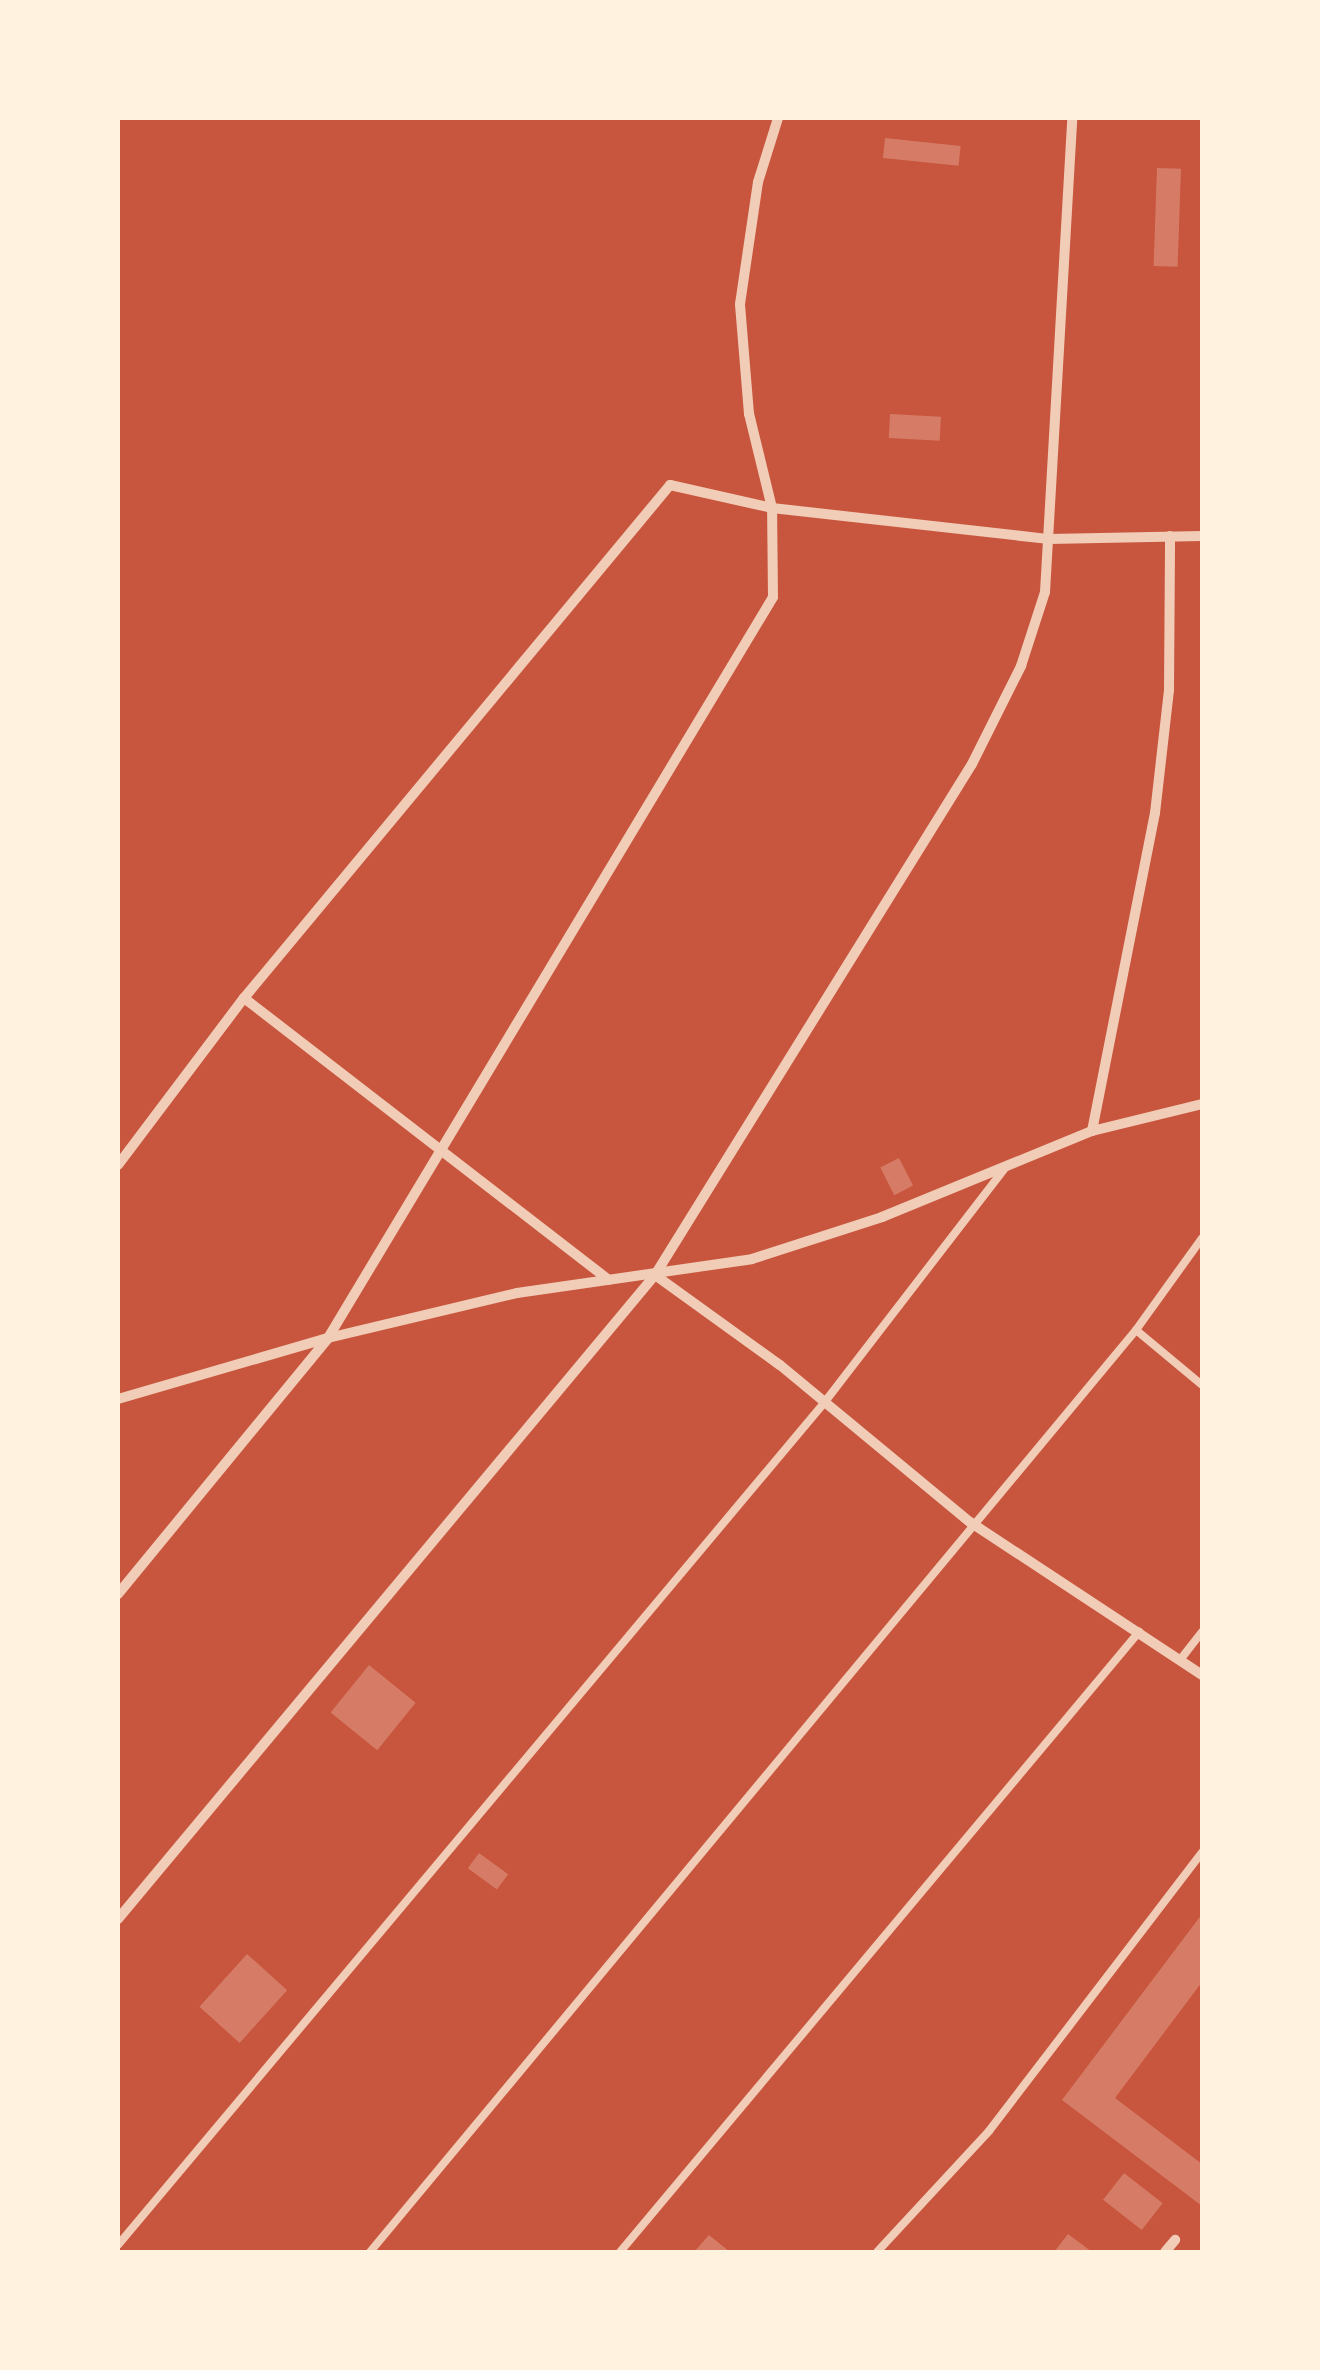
<!DOCTYPE html>
<style>
body{margin:0}
#map{position:relative;width:1320px;height:2370px;overflow:hidden;background:#c8553d;font-family:"Crimson Pro",serif}
div>[style]{position:absolute}
[style*='--x']{left:calc(var(--x)*1px);top:calc(var(--y)*1px);width:calc(var(--w)*1px);rotate:calc(var(--a)*1deg)}
.building>*{inset:0;background:#d67c66;transform-origin:0 0}
.service>*{height:8px;margin:-4px;padding:0 4px;transform-origin:4px;border-radius:4px;background:#f1ccb7}
.minor>*{height:10px;margin:-5px;padding:0 5px;transform-origin:5px;border-radius:5px;background:#f1ccb7}
span{translate:-50% -50%;white-space:nowrap;text-align:center;line-height:1.15;-webkit-text-stroke:8px #fff3e0;paint-order:stroke}
.frame{position:absolute;inset:0;border:120px solid #fff3e0;pointer-events:none}
</style>
<div id="map">
<div class="building">
<div style="left:885px;top:138px;width:76px;height:20px;rotate:6deg"></div>
<div style="left:1157px;top:168px;width:24px;height:98px;rotate:2deg"></div>
<div style="left:890px;top:414px;width:51px;height:24px;rotate:3deg"></div>
<div style="left:899px;top:1158px;width:31px;height:21px;rotate:63deg"></div>
<div style="left:369px;top:1665px;width:60px;height:61px;rotate:39deg"></div>
<div style="left:479px;top:1853px;width:36px;height:19px;rotate:36deg"></div>
<div style="clip-path:polygon(1202px 1914px,1202px 1982px,1115px 2098px,1202px 2164px,1202px 2206px,1062px 2100px)"></div>
<div style="left:247px;top:1954px;width:54px;height:71px;rotate:42deg"></div>
<div style="left:1124px;top:2173px;width:49px;height:34px;rotate:38deg"></div>
<div style="clip-path:polygon(1068px 2234px,1092px 2252px,1054px 2252px)"></div>
<div style="clip-path:polygon(709px 2235px,730px 2252px,694px 2252px)"></div>
</div>
<div class="service">
<div style="--x:1136;--y:1330;--w:86;--a:39.8"></div>
<div style="--x:1180;--y:1660;--w:36;--a:-52"></div>
<div style="--x:118;--y:2245;--w:1099;--a:-50.02"></div>
<div style="--x:824;--y:1403;--w:297;--a:-52.4"></div>
<div style="--x:370;--y:2252;--w:1199;--a:-50.28"></div>
<div style="--x:1136;--y:1330;--w:113;--a:-54.3"></div>
<div style="--x:620;--y:2252;--w:809;--a:-50.07"></div>
<div style="--x:877;--y:2252;--w:165;--a:-47.2"></div>
<div style="--x:989;--y:2131;--w:351;--a:-52.6"></div>
</div>
<div class="minor">
<div style="--x:244;--y:998;--w:461;--a:37.7"></div>
<div style="--x:1092;--y:1131;--w:324;--a:-78.8"></div>
<div style="--x:1155;--y:813;--w:124;--a:-83.5"></div>
<div style="--x:1169;--y:690;--w:154;--a:-89.6"></div>
<div style="--x:118;--y:1165;--w:209;--a:-53"></div>
<div style="--x:244;--y:998;--w:667;--a:-50.29"></div>
<div style="--x:670;--y:485;--w:105;--a:12.7"></div>
<div style="--x:772;--y:508;--w:279;--a:6.4"></div>
<div style="--x:1049;--y:539;--w:153;--a:-1.1"></div>
<div style="--x:655;--y:1275;--w:154;--a:35.8"></div>
<div style="--x:780;--y:1365;--w:246;--a:39.6"></div>
<div style="--x:970;--y:1522;--w:278;--a:33.4"></div>
<div style="--x:118;--y:1399;--w:219;--a:-16.2"></div>
<div style="--x:328;--y:1338;--w:194;--a:-13.4"></div>
<div style="--x:517;--y:1293;--w:237;--a:-8.2"></div>
<div style="--x:752;--y:1259;--w:137;--a:-17.9"></div>
<div style="--x:882;--y:1217;--w:227;--a:-22.3"></div>
<div style="--x:1092;--y:1131;--w:113;--a:-13.8"></div>
<div style="--x:118;--y:1594;--w:331;--a:-50.6"></div>
<div style="--x:328;--y:1338;--w:864;--a:-59.01"></div>
<div style="--x:773;--y:597;--w:89;--a:-90.6"></div>
<div style="--x:772;--y:508;--w:97;--a:-103.7"></div>
<div style="--x:749;--y:414;--w:110;--a:-94.7"></div>
<div style="--x:740;--y:304;--w:123;--a:-81.6"></div>
<div style="--x:758;--y:182;--w:67;--a:-72.6"></div>
<div style="--x:118;--y:1919;--w:839;--a:-50.18"></div>
<div style="--x:655;--y:1275;--w:601;--a:-58.19"></div>
<div style="--x:972;--y:764;--w:110;--a:-63.4"></div>
<div style="--x:1021;--y:666;--w:78;--a:-72"></div>
<div style="--x:1045;--y:592;--w:475;--a:-86.7"></div>
<div style="--x:1165;--y:2252;--w:16;--a:-50"></div>
</div>
<div class="frame"></div>
</div>
